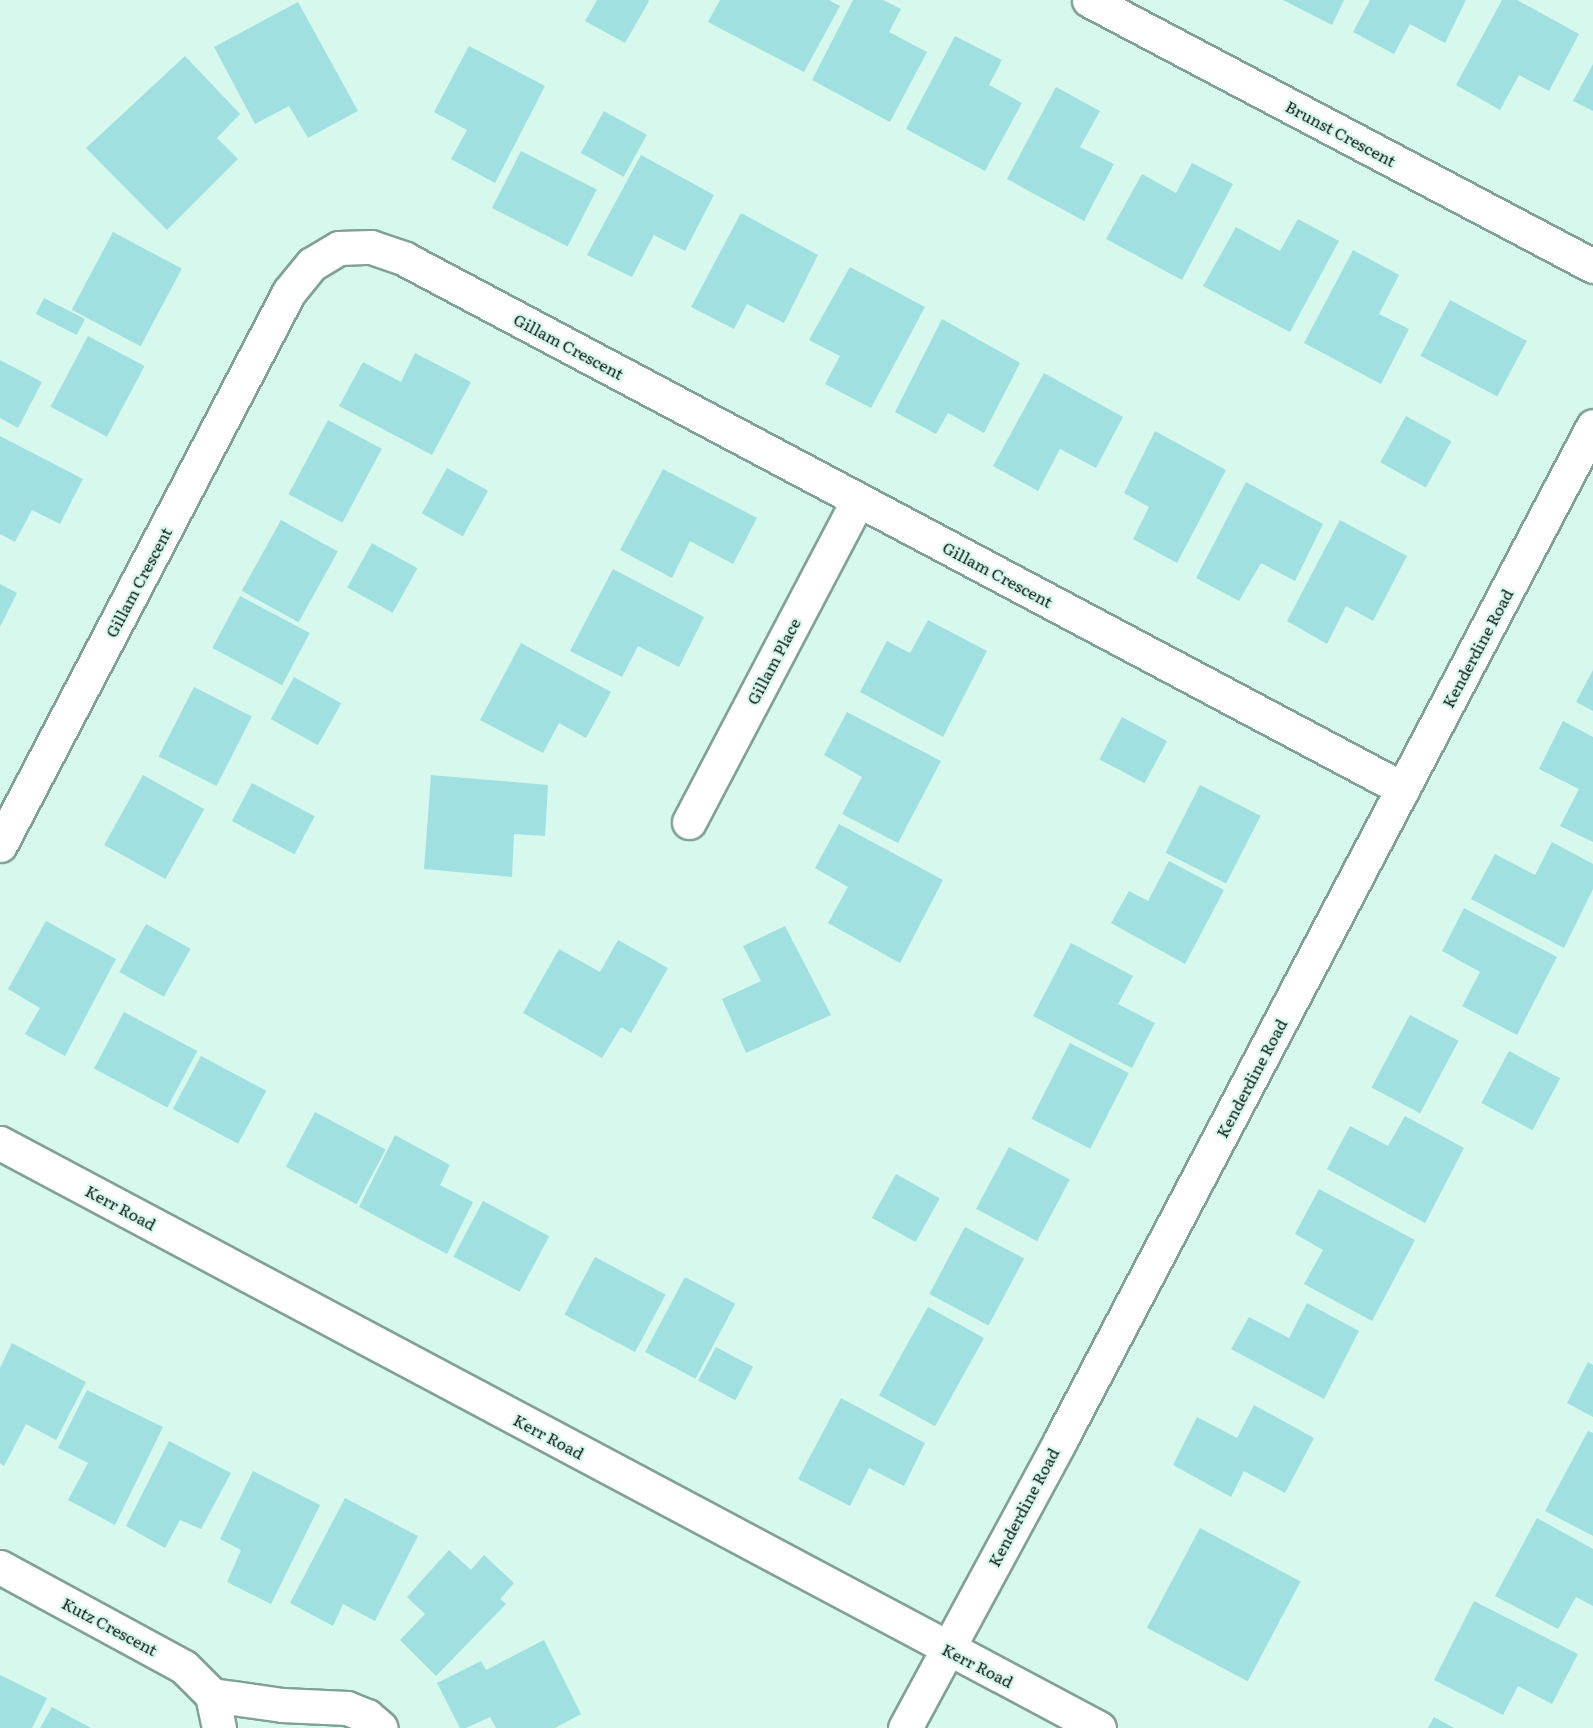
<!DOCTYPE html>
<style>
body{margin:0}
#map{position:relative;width:1593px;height:1728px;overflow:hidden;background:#d7f8ec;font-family:Literata,serif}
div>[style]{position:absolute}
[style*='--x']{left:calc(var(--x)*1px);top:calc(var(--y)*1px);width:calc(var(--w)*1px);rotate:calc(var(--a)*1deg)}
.building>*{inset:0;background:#a1e0e1;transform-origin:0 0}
.roads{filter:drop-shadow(2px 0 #82a196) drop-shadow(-2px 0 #82a196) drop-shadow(0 2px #82a196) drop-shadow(0 -2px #82a196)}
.minor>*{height:33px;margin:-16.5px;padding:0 16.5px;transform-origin:16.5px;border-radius:16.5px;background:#fff}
span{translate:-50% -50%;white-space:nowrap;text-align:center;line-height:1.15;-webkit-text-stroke:4.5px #d7f8ec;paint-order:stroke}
.street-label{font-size:16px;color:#0e1a16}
</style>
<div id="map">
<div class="building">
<div style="clip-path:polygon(597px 0,648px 0,649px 1px,625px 43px,585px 21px)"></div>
<div style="clip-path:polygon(720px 0,829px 0,840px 6px,804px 72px,708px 22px)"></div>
<div style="clip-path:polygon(853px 0,883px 0,901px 9px,889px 32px,927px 52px,890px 122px,812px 80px)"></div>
<div style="clip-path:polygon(1283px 0,1344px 0,1332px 25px)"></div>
<div style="clip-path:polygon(1370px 0,1466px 0,1445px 43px,1410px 24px,1394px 54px,1353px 32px)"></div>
<div style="clip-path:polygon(1502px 0,1517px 0,1579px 34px,1549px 91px,1519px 75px,1500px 110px,1456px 85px)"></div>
<div style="clip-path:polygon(298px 2px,358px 111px,308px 138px,289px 106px,255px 124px,214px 47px)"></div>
<div style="clip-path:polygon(955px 36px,1002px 60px,989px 85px,1022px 103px,985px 171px,906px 129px)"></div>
<div style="clip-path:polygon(469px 46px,545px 86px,495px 183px,451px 159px,467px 130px,434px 112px)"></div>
<div style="clip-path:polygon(185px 56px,240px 114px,217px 138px,238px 159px,167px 230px,86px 148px)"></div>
<div style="clip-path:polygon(1593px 64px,1593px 111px,1573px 101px)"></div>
<div style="clip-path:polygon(1056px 87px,1100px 111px,1080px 147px,1114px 164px,1084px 221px,1007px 179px)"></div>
<div style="left:604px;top:111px;width:49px;height:48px;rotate:29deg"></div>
<div style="left:521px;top:151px;width:85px;height:64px;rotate:27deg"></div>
<div style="clip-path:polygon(641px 155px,714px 195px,685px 251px,654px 235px,632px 277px,587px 255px)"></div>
<div style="clip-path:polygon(1192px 163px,1233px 184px,1182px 280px,1106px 239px,1142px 174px,1176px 193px)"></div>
<div style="clip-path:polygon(741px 213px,818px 255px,784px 323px,747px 304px,734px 329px,691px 307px)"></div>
<div style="clip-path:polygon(1298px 219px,1339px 241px,1290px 332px,1203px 286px,1236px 227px,1280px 251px)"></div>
<div style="left:113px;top:232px;width:78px;height:88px;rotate:28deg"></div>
<div style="clip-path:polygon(1353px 250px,1399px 275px,1379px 314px,1409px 329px,1381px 384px,1304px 343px)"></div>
<div style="clip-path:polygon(850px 267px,925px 307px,871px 408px,825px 384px,840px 356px,809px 340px)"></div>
<div style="left:44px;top:298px;width:46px;height:18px;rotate:27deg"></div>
<div style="left:1450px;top:300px;width:87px;height:63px;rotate:28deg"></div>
<div style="clip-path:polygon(942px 319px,1020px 363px,984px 433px,948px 413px,936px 434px,895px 412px)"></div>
<div style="left:88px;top:336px;width:64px;height:80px;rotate:28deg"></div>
<div style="clip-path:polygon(415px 353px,471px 382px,432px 455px,339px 406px,363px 362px,401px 382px)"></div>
<div style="clip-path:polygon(0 360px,42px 382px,18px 428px,0 418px)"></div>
<div style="clip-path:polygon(1044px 373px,1123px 417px,1096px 468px,1060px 449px,1038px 491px,993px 466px)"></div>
<div style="left:1406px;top:416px;width:52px;height:53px;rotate:29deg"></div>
<div style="left:328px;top:420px;width:61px;height:84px;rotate:28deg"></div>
<div style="clip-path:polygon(1155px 431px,1226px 470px,1177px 563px,1133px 539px,1149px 507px,1124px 493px)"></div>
<div style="clip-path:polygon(0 436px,83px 479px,60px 524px,32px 510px,15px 542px,0 534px)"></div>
<div style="left:447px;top:468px;width:47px;height:52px;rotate:29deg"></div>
<div style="clip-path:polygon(663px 469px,757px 518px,733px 564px,690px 541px,672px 578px,620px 550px)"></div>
<div style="clip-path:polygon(1246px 482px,1323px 524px,1295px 581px,1261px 563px,1239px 601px,1196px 578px)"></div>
<div style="left:281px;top:520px;width:65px;height:81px;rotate:29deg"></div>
<div style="clip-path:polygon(1340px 520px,1407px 556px,1373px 621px,1346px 606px,1327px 644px,1287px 621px)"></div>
<div style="left:372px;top:543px;width:52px;height:51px;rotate:29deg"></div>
<div style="clip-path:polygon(613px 569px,704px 617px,679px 667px,638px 646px,622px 677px,570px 651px)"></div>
<div style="clip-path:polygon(0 584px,17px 593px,0 627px)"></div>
<div style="left:240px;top:596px;width:79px;height:59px;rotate:28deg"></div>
<div style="clip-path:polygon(928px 620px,987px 651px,943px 737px,860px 692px,887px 641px,910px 653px)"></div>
<div style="clip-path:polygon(521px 643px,611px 692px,586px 738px,559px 723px,543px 753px,480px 720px)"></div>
<div style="clip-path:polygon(1593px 670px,1593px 711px,1576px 702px)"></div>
<div style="left:294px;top:677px;width:54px;height:48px;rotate:29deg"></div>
<div style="left:194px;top:687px;width:65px;height:78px;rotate:27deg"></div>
<div style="clip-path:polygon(847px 712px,941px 761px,898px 843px,842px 814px,862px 777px,824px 755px)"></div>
<div style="left:1122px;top:717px;width:51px;height:48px;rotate:28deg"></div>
<div style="clip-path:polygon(1563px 721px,1593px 737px,1593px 842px,1560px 826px,1579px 789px,1539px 769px)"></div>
<div style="left:143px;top:775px;width:70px;height:80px;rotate:29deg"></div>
<div style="clip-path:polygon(431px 775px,548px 785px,545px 836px,514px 834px,512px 877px,424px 869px)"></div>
<div style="left:252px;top:783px;width:71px;height:43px;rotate:28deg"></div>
<div style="left:1200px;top:785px;width:68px;height:76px;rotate:27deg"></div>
<div style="clip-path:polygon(839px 824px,943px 880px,900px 963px,828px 923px,848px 887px,815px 868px)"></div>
<div style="clip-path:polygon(1552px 842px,1593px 864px,1593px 889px,1564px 948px,1471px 899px,1495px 854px,1535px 875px)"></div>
<div style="clip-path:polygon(1169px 861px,1224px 890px,1185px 964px,1111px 923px,1129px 891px,1148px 901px)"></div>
<div style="clip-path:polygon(1464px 908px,1557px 957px,1517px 1035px,1462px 1006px,1480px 972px,1442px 951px)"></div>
<div style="clip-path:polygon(46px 921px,116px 959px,65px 1056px,25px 1034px,40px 1008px,8px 989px)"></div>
<div style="left:146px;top:924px;width:51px;height:55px;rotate:29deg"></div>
<div style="clip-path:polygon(785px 926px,831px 1015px,746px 1053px,722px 999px,761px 981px,743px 946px)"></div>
<div style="clip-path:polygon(618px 940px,668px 968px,631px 1033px,621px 1027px,602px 1058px,523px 1013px,559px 949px,600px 972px)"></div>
<div style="clip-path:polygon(1071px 943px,1133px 976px,1118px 1004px,1155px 1023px,1132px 1068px,1033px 1016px)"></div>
<div style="left:124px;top:1012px;width:83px;height:64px;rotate:28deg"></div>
<div style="left:1410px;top:1015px;width:55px;height:82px;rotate:28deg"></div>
<div style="left:1070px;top:1043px;width:66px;height:85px;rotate:27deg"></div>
<div style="left:1509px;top:1051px;width:58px;height:59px;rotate:28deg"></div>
<div style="left:201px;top:1056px;width:74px;height:60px;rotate:28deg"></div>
<div style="left:315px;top:1112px;width:80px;height:62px;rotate:28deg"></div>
<div style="clip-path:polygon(1405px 1116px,1464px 1148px,1425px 1223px,1327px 1169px,1350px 1126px,1388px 1146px)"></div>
<div style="clip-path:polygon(395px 1135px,450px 1165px,440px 1185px,473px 1202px,447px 1254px,359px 1207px)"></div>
<div style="left:1009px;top:1147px;width:69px;height:70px;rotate:28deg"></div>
<div style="left:896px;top:1174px;width:50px;height:50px;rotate:29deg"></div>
<div style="clip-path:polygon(1319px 1189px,1415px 1240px,1372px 1321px,1304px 1284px,1323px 1250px,1295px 1234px)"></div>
<div style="left:483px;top:1201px;width:75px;height:63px;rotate:28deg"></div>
<div style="left:965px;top:1227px;width:67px;height:76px;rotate:28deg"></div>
<div style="left:595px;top:1257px;width:80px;height:65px;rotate:28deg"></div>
<div style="left:685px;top:1277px;width:57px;height:85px;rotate:28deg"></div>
<div style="clip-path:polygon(1307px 1303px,1359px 1331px,1324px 1399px,1231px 1349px,1249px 1317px,1289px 1338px)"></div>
<div style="left:928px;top:1307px;width:64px;height:101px;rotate:29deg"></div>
<div style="clip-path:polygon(12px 1343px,86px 1382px,56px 1440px,26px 1424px,4px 1466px,0 1463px,0 1368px)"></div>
<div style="left:716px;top:1347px;width:42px;height:38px;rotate:28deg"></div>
<div style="clip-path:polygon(1588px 1362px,1593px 1365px,1593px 1417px,1567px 1403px)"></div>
<div style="clip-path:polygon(87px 1390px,163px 1427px,115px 1525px,68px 1500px,88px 1463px,58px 1448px)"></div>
<div style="clip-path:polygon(841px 1398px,925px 1443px,904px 1486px,869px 1468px,850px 1506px,798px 1479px)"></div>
<div style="clip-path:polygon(1254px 1405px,1314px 1438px,1285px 1493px,1244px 1471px,1231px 1497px,1173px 1465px,1197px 1417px,1237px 1438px)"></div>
<div style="clip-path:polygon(1588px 1431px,1593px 1433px,1593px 1536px,1545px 1511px)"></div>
<div style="clip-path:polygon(169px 1441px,231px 1473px,201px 1529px,180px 1520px,165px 1548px,126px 1526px)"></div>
<div style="clip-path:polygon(253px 1471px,320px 1505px,271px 1604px,227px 1582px,241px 1550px,220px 1539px)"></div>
<div style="clip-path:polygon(345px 1498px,418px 1536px,375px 1621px,343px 1604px,333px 1626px,290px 1603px)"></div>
<div style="clip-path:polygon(1537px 1518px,1593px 1549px,1593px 1606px,1576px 1597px,1558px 1629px,1495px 1596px)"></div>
<div style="left:1200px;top:1528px;width:114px;height:113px;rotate:28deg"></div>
<div style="clip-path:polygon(449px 1550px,471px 1570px,484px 1555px,514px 1583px,500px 1599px,506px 1604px,436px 1676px,400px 1640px,425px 1614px,407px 1597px)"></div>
<div style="clip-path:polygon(1474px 1601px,1578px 1654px,1552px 1704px,1518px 1686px,1503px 1715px,1434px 1680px)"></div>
<div style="clip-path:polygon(544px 1640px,581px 1714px,555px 1728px,496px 1728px,490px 1717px,466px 1728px,460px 1728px,437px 1683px,481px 1661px,486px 1670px)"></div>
<div style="clip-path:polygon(0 1675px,47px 1698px,32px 1728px,0 1728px)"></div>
<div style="clip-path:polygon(52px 1707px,91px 1728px,40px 1728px)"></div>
<div style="clip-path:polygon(1434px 1717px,1454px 1728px,1428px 1728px)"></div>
</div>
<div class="roads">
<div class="minor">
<div style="--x:1089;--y:0;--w:570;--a:27.82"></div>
<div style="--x:689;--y:822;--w:364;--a:-62.3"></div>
<div style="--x:0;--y:845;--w:624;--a:-62.41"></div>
<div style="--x:289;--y:292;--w:36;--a:-51"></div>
<div style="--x:312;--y:264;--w:31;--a:-31"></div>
<div style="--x:339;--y:248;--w:32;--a:-2"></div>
<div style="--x:371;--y:247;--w:36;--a:19"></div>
<div style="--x:405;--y:259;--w:1130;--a:27.97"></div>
<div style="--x:0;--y:1143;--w:1245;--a:28.03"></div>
<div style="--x:0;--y:1567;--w:209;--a:28.5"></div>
<div style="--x:184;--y:1667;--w:40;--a:45"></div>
<div style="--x:212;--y:1695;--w:34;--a:78"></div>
<div style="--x:212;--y:1695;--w:71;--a:8.1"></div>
<div style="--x:282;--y:1705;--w:65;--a:2.6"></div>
<div style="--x:347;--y:1708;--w:22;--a:22"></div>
<div style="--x:367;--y:1716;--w:18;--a:41"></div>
<div style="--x:905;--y:1728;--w:328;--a:-61.6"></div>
<div style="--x:1061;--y:1439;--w:1144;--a:-62.29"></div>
</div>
</div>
<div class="street-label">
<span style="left:1341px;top:133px;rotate:28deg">Brunst Crescent</span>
<span style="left:569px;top:346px;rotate:28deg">Gillam Crescent</span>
<span style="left:998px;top:574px;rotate:28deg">Gillam Crescent</span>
<span style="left:138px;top:582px;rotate:-62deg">Gillam Crescent</span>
<span style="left:1477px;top:648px;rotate:-62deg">Kenderdine Road</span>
<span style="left:773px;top:661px;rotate:-62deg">Gillam Place</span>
<span style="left:1251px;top:1078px;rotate:-62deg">Kenderdine Road</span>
<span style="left:121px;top:1207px;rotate:28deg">Kerr Road</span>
<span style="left:549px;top:1436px;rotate:28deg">Kerr Road</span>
<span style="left:1023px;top:1507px;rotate:-62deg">Kenderdine Road</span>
<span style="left:110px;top:1626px;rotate:28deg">Kutz Crescent</span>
<span style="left:978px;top:1665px;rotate:27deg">Kerr Road</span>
</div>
</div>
